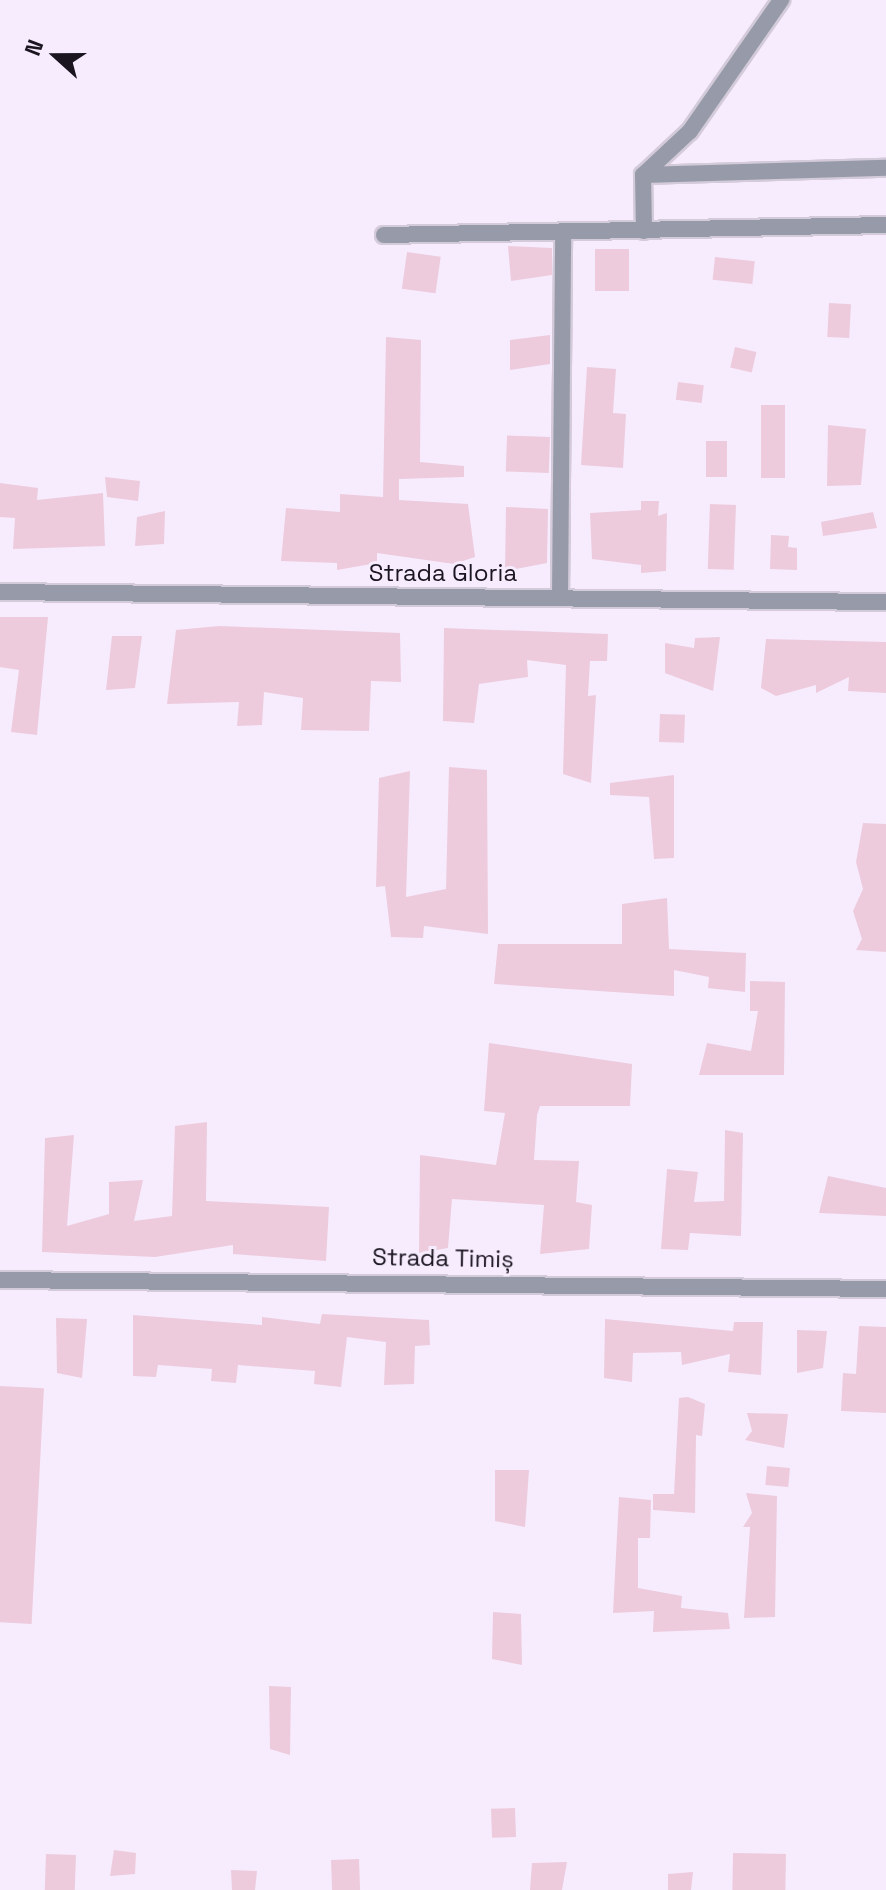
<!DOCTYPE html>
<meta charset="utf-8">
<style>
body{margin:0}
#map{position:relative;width:886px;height:1890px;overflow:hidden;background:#f6ecfe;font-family:"Space Grotesk",sans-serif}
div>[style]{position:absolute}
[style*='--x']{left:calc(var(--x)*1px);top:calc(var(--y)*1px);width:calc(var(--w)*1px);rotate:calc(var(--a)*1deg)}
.building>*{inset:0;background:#edcbdc;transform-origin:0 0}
.roads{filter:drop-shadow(2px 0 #d3cada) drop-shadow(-2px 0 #d3cada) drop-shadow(0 2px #d3cada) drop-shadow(0 -2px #d3cada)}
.street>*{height:16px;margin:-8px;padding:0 8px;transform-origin:8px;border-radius:8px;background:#979aa8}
span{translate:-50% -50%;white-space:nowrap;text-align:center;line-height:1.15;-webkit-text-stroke:6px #f6ecfe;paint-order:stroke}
.street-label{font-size:24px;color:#1b1520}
.north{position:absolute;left:16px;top:16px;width:80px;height:80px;-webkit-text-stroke:6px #f6ecfe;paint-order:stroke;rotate:291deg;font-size:22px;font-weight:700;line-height:32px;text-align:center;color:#1b1520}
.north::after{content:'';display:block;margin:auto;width:28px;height:36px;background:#1b1520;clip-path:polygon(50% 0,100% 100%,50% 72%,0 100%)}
</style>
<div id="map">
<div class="building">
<div style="clip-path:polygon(508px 246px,552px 248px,552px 275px,511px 281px)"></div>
<div style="left:629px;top:249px;width:42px;height:34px;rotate:90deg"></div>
<div style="left:407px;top:252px;width:34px;height:37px;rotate:8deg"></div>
<div style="left:715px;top:257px;width:40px;height:23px;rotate:6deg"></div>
<div style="left:829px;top:303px;width:22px;height:34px;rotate:3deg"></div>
<div style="clip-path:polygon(550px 335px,550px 364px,510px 370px,510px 340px)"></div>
<div style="clip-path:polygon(386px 337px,421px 340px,420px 462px,464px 466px,464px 477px,399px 479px,399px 500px,468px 504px,475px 557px,454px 564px,377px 553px,377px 563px,337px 570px,337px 563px,281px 561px,286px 508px,340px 512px,340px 494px,383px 497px)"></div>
<div style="left:735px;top:347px;width:22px;height:21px;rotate:13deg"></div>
<div style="clip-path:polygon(587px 367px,616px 369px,613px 413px,626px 414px,623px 468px,581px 465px)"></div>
<div style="left:678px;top:382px;width:26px;height:18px;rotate:7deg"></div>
<div style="left:761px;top:405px;width:24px;height:73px"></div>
<div style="clip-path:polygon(828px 425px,866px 429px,861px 485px,827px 486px)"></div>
<div style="left:550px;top:437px;width:36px;height:43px;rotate:92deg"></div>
<div style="left:706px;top:441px;width:21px;height:36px"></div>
<div style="clip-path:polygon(105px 477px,140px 481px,138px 501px,107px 497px)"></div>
<div style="clip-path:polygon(0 483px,38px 488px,37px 500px,103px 493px,105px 546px,13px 549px,15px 518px,0 517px)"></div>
<div style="clip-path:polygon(641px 501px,659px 501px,658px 516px,667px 513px,666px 571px,641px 573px,641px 565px,592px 559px,590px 513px,641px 510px)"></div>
<div style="left:710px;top:504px;width:26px;height:65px;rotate:2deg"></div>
<div style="clip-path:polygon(506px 507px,548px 509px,547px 563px,505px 571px)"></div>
<div style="clip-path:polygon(165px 511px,164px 544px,135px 546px,137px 517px)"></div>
<div style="clip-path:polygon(873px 512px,877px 528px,823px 536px,821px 522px)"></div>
<div style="clip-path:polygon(771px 535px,789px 536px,788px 547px,797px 548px,797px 570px,770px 569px)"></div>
<div style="clip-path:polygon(0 617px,48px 617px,37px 735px,11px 732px,19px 670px,0 667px)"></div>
<div style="clip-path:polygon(219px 626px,400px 633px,401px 682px,371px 681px,369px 731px,301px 730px,303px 698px,264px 692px,262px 725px,237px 726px,239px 702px,167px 704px,176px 630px)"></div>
<div style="clip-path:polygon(444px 628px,608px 634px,607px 661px,590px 661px,588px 696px,596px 695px,591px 783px,563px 774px,566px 665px,527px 660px,528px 677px,479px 684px,474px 723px,443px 721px)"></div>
<div style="clip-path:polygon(112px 636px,142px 636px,135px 688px,106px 690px)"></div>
<div style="clip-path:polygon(720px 637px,713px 691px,665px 673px,665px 643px,694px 648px,695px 638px)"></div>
<div style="clip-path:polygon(766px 639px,886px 642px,886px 693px,848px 691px,849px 677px,816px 693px,816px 685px,776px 696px,761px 688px)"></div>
<div style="left:660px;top:714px;width:25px;height:28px;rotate:2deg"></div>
<div style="clip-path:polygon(449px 767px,487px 770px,488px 934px,424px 926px,423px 938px,391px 937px,385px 886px,376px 887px,379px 778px,410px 771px,406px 897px,446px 889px)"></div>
<div style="clip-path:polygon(674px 775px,674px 858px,654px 859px,649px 797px,610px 795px,610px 783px)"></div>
<div style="clip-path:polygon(863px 823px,886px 824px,886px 952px,856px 950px,862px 939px,853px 911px,863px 889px,856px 862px)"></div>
<div style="clip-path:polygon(667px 898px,669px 949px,746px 953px,745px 992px,708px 988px,709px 977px,674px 970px,674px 996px,494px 984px,498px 944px,622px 944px,622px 904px)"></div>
<div style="clip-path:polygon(750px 981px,785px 982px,784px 1075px,699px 1075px,707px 1043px,751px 1051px,758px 1011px,750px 1011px)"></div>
<div style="clip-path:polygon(489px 1043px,632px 1064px,630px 1106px,540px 1106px,537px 1115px,534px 1160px,579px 1161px,576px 1202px,592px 1205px,589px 1249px,540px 1254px,544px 1205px,452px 1199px,448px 1248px,419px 1253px,420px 1155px,496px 1165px,505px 1113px,484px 1111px)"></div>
<div style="clip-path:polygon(207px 1122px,206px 1201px,329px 1207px,326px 1261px,233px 1254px,233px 1245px,155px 1257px,42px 1252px,45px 1138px,74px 1135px,67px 1226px,109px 1214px,109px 1182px,143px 1180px,134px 1221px,172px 1216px,175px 1126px)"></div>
<div style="clip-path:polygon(725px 1130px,743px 1133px,741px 1236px,690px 1233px,688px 1250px,661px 1249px,667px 1169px,698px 1172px,694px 1202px,724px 1201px)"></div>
<div style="clip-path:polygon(828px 1176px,886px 1188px,886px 1216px,819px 1213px)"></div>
<div style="clip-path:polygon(322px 1314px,429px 1320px,430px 1345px,415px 1346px,414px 1384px,384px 1385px,386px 1342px,347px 1337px,341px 1387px,314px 1384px,315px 1371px,238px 1365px,236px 1383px,211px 1381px,212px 1369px,158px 1365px,156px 1377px,133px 1376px,133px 1315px,262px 1325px,262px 1317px,320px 1324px)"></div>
<div style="clip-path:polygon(56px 1318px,87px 1319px,82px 1378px,57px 1373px)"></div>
<div style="clip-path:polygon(605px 1319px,733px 1331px,734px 1322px,763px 1322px,761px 1375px,728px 1372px,730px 1354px,682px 1365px,681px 1352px,633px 1353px,632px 1382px,604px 1378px)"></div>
<div style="clip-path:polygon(859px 1326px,886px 1327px,886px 1413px,841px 1411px,843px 1373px,856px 1374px)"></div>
<div style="clip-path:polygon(797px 1330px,827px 1331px,823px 1368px,797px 1373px)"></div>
<div style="left:0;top:1386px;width:44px;height:236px;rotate:3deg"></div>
<div style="clip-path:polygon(688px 1397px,705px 1404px,702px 1436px,696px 1435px,695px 1513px,653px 1510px,653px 1494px,674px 1494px,679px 1398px)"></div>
<div style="clip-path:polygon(747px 1413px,788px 1414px,784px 1448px,745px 1440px,752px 1431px)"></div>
<div style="left:767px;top:1466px;width:23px;height:19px;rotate:5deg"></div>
<div style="clip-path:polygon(495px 1470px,529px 1470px,525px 1527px,495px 1521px)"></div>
<div style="clip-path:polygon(746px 1493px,777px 1496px,775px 1617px,744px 1618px,750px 1527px,743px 1527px,752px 1513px)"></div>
<div style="clip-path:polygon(619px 1497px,651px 1500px,650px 1538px,638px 1538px,638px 1588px,682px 1596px,681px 1608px,728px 1613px,730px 1629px,653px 1632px,654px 1611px,613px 1613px)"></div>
<div style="clip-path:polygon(493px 1612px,521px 1614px,522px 1665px,492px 1659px)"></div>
<div style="clip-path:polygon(269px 1686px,291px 1687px,290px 1755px,270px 1749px)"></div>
<div style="left:515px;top:1808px;width:29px;height:24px;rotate:88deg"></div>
<div style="clip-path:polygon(114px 1850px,136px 1853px,135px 1874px,110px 1876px)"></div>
<div style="left:733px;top:1853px;width:53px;height:37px;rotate:1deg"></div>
<div style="left:46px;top:1854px;width:30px;height:36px;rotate:2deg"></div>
<div style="left:359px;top:1859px;width:31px;height:28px;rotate:88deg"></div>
<div style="clip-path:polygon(567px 1862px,562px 1890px,530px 1890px,532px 1863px)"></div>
<div style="clip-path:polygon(231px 1870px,257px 1871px,255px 1890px,232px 1890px)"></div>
<div style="clip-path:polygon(693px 1872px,691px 1890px,668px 1890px,668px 1874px)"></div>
</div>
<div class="roads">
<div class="street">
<div style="--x:643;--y:175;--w:243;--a:-1.7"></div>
<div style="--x:644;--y:231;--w:56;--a:-91"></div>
<div style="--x:643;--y:175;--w:64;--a:-43.1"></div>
<div style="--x:690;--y:131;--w:160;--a:-55.2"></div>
<div style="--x:384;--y:235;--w:502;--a:-1.14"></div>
<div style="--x:0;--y:592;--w:886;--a:0.65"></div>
<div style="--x:560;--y:597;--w:365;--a:-89.5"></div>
<div style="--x:0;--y:1280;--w:886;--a:0.58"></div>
</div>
</div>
<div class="street-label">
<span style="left:443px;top:573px">Strada Gloria</span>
<span style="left:443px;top:1258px;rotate:1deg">Strada Timiș</span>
</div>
<div class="north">N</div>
</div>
